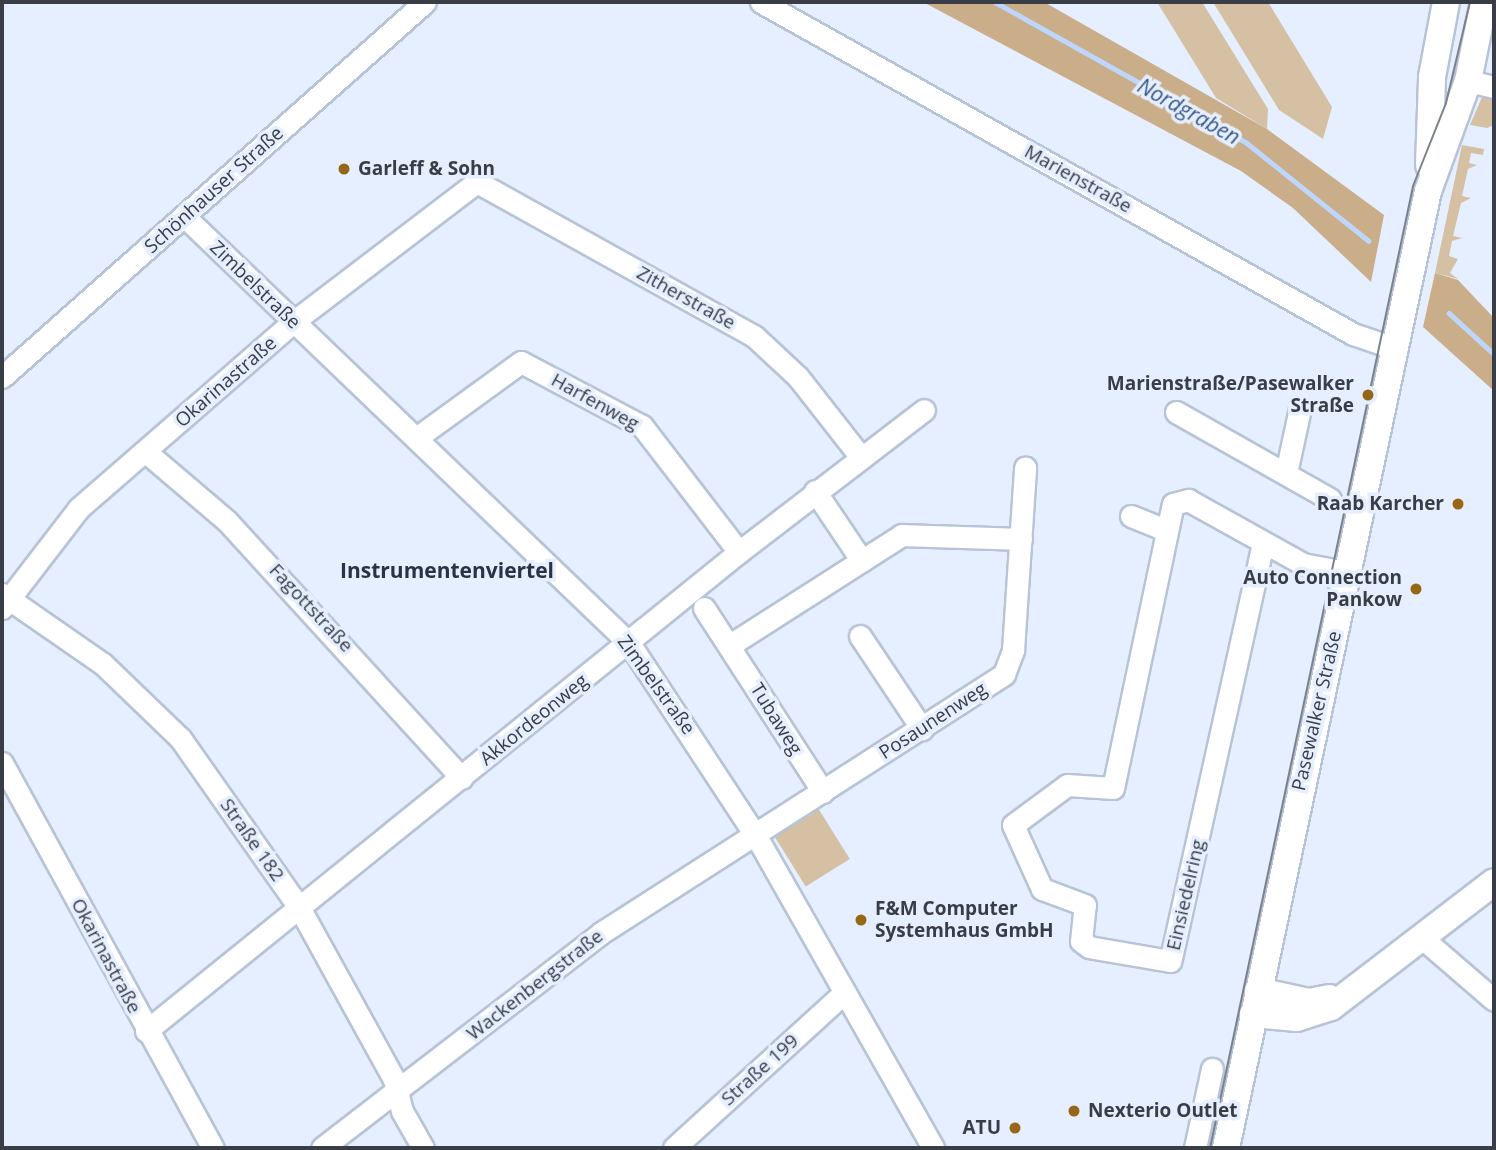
<!DOCTYPE html>
<meta charset="utf-8">
<style>
body{margin:0}
#map{position:relative;width:1496px;height:1150px;overflow:hidden;background:#e5efff;font-family:"Open Sans",sans-serif}
div>[style]{position:absolute}
[style*='--x']{left:calc(var(--x)*1px);top:calc(var(--y)*1px);width:calc(var(--w)*1px);rotate:calc(var(--a)*1deg)}
.green>*{inset:0;background:#d6c0a3;transform-origin:0 0}
.forest>*{inset:0;background:#caae8a}
.stream>*{height:4.5px;margin:-2.25px;padding:0 2.25px;transform-origin:2.25px;border-radius:2.25px;background:#bed6fc}
.roads{filter:drop-shadow(2px 0 #b7c3d6) drop-shadow(-2px 0 #b7c3d6) drop-shadow(0 2px #b7c3d6) drop-shadow(0 -2px #b7c3d6)}
.minor>*{height:21px;margin:-10.5px;padding:0 10.5px;transform-origin:10.5px;border-radius:10.5px;background:#fff}
.major>*{height:26px;margin:-13px;padding:0 13px;transform-origin:13px;border-radius:13px;background:#fff}
.tram>*{height:2px;margin:-1px;padding:0 1px;transform-origin:1px;border-radius:1px;background:#7c828d}
.dots>*{width:19px;height:19px;translate:-50% -50%;box-sizing:border-box;border:4px solid #e5efff;border-radius:50%}
span{translate:-50% -50%;white-space:nowrap;text-align:center;line-height:1.15;-webkit-text-stroke:7px #e5efff;paint-order:stroke}
.poi-label{font-size:19px;color:#393d45;font-weight:700}
.left{translate:0 -50%;text-align:left}
.right{translate:-100% -50%;text-align:right}
.street-label{font-size:19px;color:#393d45}
.water-label{font-size:21px;color:#395789;font-style:italic}
.neighbourhood-label{font-size:21px;color:#293342;font-weight:700}
.frame{position:absolute;inset:0;border:4px solid #393d45;pointer-events:none}
</style>
<div id="map">
<div class="green">
<div style="clip-path:polygon(1157px 2px,1202px 2px,1268px 109px,1267px 129px,1216px 98px)"></div>
<div style="clip-path:polygon(1213px 2px,1268px 2px,1332px 107px,1323px 139px,1279px 110px)"></div>
<div style="clip-path:polygon(1482px 97px,1494px 100px,1494px 125px,1487px 128px,1470px 125px)"></div>
<div style="clip-path:polygon(1462px 145px,1484px 149px,1483px 155px,1471px 153px,1469px 163px,1477px 165px,1468px 169px,1462px 196px,1471px 198px,1461px 203px,1453px 236px,1462px 238px,1452px 241px,1449px 256px,1458px 259px,1450px 273px,1458px 279px,1435px 273px)"></div>
<div style="left:818px;top:808px;width:60px;height:52px;rotate:58deg"></div>
</div>
<div class="forest">
<div style="clip-path:polygon(923px 2px,1044px 2px,1267px 129px,1384px 215px,1371px 282px,1293px 208px,1241px 171px)"></div>
<div style="clip-path:polygon(1435px 273px,1458px 280px,1494px 318px,1494px 391px,1423px 327px)"></div>
</div>
<div class="stream">
<div style="--x:995;--y:2;--w:289;--a:29.2"></div>
<div style="--x:1247;--y:143;--w:156;--a:38.8"></div>
<div style="--x:1449;--y:313;--w:61;--a:42.3"></div>
</div>
<div class="roads">
<div class="minor">
<div style="--x:761;--y:2;--w:679;--a:29.28"></div>
<div style="--x:1353;--y:334;--w:46;--a:18.8"></div>
<div style="--x:1468;--y:81;--w:27;--a:13"></div>
<div style="--x:184;--y:216;--w:617;--a:43.82"></div>
<div style="--x:629;--y:643;--w:231;--a:56.7"></div>
<div style="--x:756;--y:836;--w:359;--a:60.4"></div>
<div style="--x:2;--y:377;--w:565;--a:-41.56"></div>
<div style="--x:1176;--y:412;--w:177;--a:29.5"></div>
<div style="--x:419;--y:436;--w:126;--a:-36"></div>
<div style="--x:521;--y:362;--w:137;--a:27.9"></div>
<div style="--x:642;--y:426;--w:159;--a:52.4"></div>
<div style="--x:146;--y:452;--w:106;--a:40.4"></div>
<div style="--x:227;--y:521;--w:348;--a:47.6"></div>
<div style="--x:1286;--y:473;--w:66;--a:-77.8"></div>
<div style="--x:815;--y:491;--w:84;--a:56.1"></div>
<div style="--x:1131;--y:516;--w:38;--a:22"></div>
<div style="--x:1263;--y:543;--w:428;--a:102.5"></div>
<div style="--x:1170;--y:961;--w:82;--a:-170.2"></div>
<div style="--x:1089;--y:947;--w:10;--a:-143"></div>
<div style="--x:1081;--y:941;--w:36;--a:-84"></div>
<div style="--x:1085;--y:905;--w:46;--a:-159.6"></div>
<div style="--x:1042;--y:889;--w:70;--a:-114.4"></div>
<div style="--x:1013;--y:825;--w:67;--a:-36.5"></div>
<div style="--x:1067;--y:785;--w:46;--a:3.7"></div>
<div style="--x:1113;--y:788;--w:290;--a:-78.1"></div>
<div style="--x:1173;--y:504;--w:16;--a:-15"></div>
<div style="--x:1188;--y:500;--w:132;--a:29.1"></div>
<div style="--x:1303;--y:564;--w:48;--a:10.8"></div>
<div style="--x:2;--y:594;--w:123;--a:34.7"></div>
<div style="--x:103;--y:664;--w:107;--a:43.9"></div>
<div style="--x:180;--y:738;--w:209;--a:54.9"></div>
<div style="--x:300;--y:909;--w:194;--a:61.1"></div>
<div style="--x:394;--y:1079;--w:33;--a:76"></div>
<div style="--x:402;--y:1111;--w:43;--a:60.4"></div>
<div style="--x:2;--y:608;--w:126;--a:-52.4"></div>
<div style="--x:79;--y:508;--w:284;--a:-41"></div>
<div style="--x:293;--y:322;--w:231;--a:-37.3"></div>
<div style="--x:477;--y:182;--w:317;--a:29.1"></div>
<div style="--x:754;--y:336;--w:60;--a:43"></div>
<div style="--x:798;--y:377;--w:100;--a:51.9"></div>
<div style="--x:704;--y:608;--w:219;--a:57.1"></div>
<div style="--x:860;--y:636;--w:112;--a:56.3"></div>
<div style="--x:730;--y:645;--w:204;--a:-32.6"></div>
<div style="--x:902;--y:535;--w:119;--a:1.9"></div>
<div style="--x:2;--y:763;--w:439;--a:61.3"></div>
<div style="--x:1421;--y:937;--w:96;--a:40.8"></div>
<div style="--x:146;--y:1031;--w:762;--a:-38.93"></div>
<div style="--x:739;--y:552;--w:233;--a:-37.5"></div>
<div style="--x:322;--y:1148;--w:352;--a:-37.6"></div>
<div style="--x:601;--y:933;--w:479;--a:-32.7"></div>
<div style="--x:1004;--y:674;--w:26;--a:-69"></div>
<div style="--x:1013;--y:650;--w:183;--a:-86.2"></div>
<div style="--x:674;--y:1148;--w:231;--a:-42.4"></div>
<div style="--x:1195;--y:1148;--w:81;--a:-77.9"></div>
</div>
<div class="major">
<div style="--x:1429;--y:165;--w:88;--a:-88"></div>
<div style="--x:1432;--y:77;--w:76;--a:-79.4"></div>
<div style="--x:1258;--y:991;--w:52;--a:12.2"></div>
<div style="--x:1309;--y:1002;--w:21;--a:-11"></div>
<div style="--x:1253;--y:1014;--w:44;--a:5.2"></div>
<div style="--x:1297;--y:1018;--w:36;--a:-18"></div>
<div style="--x:1331;--y:1007;--w:205;--a:-37.5"></div>
<div style="--x:1226;--y:1148;--w:978;--a:-78.08"></div>
<div style="--x:1428;--y:191;--w:117;--a:-70"></div>
<div style="--x:1468;--y:81;--w:81;--a:-78.6"></div>
</div>
</div>
<div class="tram">
<div style="--x:1210;--y:1148;--w:983;--a:-78.08"></div>
<div style="--x:1413;--y:186;--w:89;--a:-68.3"></div>
<div style="--x:1446;--y:103;--w:104;--a:-76.6"></div>
</div>
<div class="dots">
<div style="left:344px;top:169px;background:#966717"></div>
<div style="left:1368px;top:395px;background:#966717"></div>
<div style="left:1458px;top:504px;background:#966717"></div>
<div style="left:1416px;top:589px;background:#966717"></div>
<div style="left:861px;top:920px;background:#966717"></div>
<div style="left:1074px;top:1111px;background:#966717"></div>
<div style="left:1015px;top:1128px;background:#966717"></div>
</div>
<div class="poi-label">
<span class="left" style="left:358px;top:169px">Garleff &amp; Sohn</span>
<span class="right" style="left:1354px;top:395px">Marienstraße/Pasewalker<br>Straße</span>
<span class="right" style="left:1444px;top:504px">Raab Karcher</span>
<span class="right" style="left:1402px;top:589px">Auto Connection<br>Pankow</span>
<span class="left" style="left:875px;top:920px">F&amp;M Computer<br>Systemhaus GmbH</span>
<span class="left" style="left:1088px;top:1111px">Nexterio Outlet</span>
<span class="right" style="left:1001px;top:1128px">ATU</span>
</div>
<div class="street-label">
<span style="left:1078px;top:179px;rotate:29deg">Marienstraße</span>
<span style="left:214px;top:190px;rotate:-42deg">Schönhauser Straße</span>
<span style="left:255px;top:285px;rotate:44deg">Zimbelstraße</span>
<span style="left:686px;top:298px;rotate:29deg">Zitherstraße</span>
<span style="left:226px;top:382px;rotate:-41deg">Okarinastraße</span>
<span style="left:595px;top:402px;rotate:29deg">Harfenweg</span>
<span style="left:311px;top:608px;rotate:47deg">Fagottstraße</span>
<span style="left:656px;top:685px;rotate:54deg">Zimbelstraße</span>
<span style="left:1317px;top:711px;rotate:-77deg">Pasewalker Straße</span>
<span style="left:776px;top:719px;rotate:58deg">Tubaweg</span>
<span style="left:534px;top:720px;rotate:-39deg">Akkordeonweg</span>
<span style="left:933px;top:721px;rotate:-33deg">Posaunenweg</span>
<span style="left:252px;top:840px;rotate:55deg">Straße 182</span>
<span style="left:1186px;top:895px;rotate:-77deg">Einsiedelring</span>
<span style="left:106px;top:956px;rotate:62deg">Okarinastraße</span>
<span style="left:535px;top:985px;rotate:-38deg">Wackenbergstraße</span>
<span style="left:760px;top:1070px;rotate:-42deg">Straße 199</span>
</div>
<div class="water-label">
<span style="left:1189px;top:111px;rotate:29deg">Nordgraben</span>
</div>
<div class="neighbourhood-label">
<span style="left:447px;top:570px">Instrumentenviertel</span>
</div>
<div class="frame"></div>
</div>
